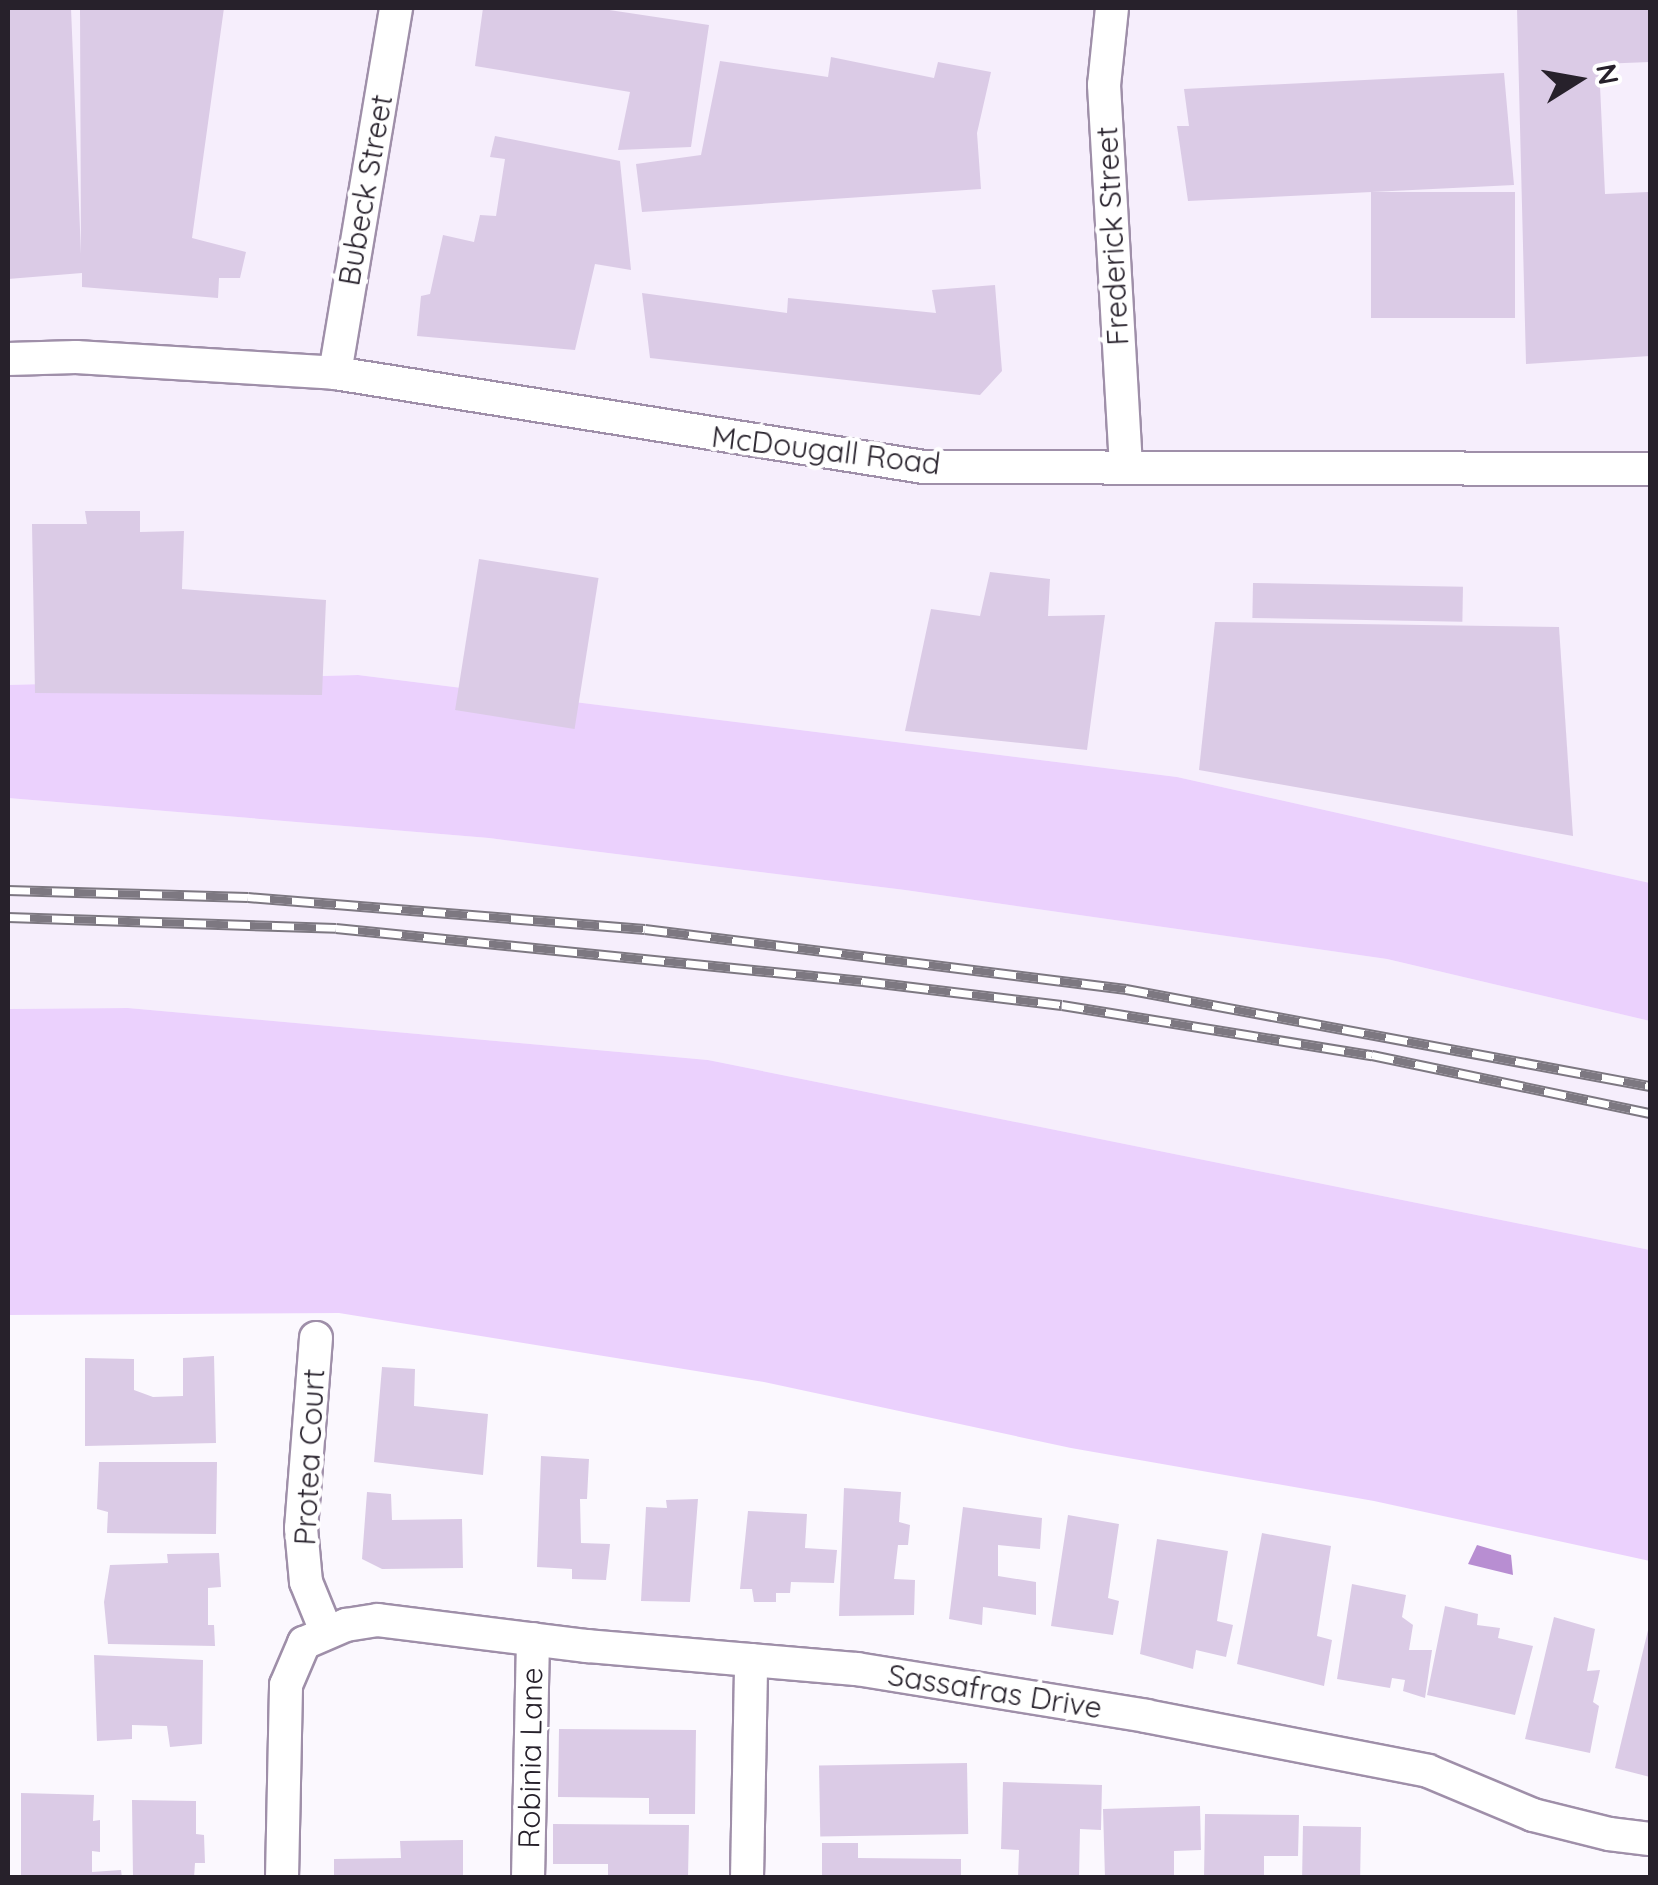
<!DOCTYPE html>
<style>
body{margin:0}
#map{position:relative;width:1658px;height:1885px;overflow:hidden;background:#fbf8fe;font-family:Quicksand,sans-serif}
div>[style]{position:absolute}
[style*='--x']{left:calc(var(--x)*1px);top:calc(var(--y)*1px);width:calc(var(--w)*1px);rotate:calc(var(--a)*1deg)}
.built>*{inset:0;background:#f6eefc}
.green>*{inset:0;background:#ebd1fd}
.water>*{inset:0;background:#b88ed2}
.building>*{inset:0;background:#dbcbe6;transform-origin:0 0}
.roads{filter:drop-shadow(2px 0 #9f8fa9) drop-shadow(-2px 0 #9f8fa9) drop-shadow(0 2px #9f8fa9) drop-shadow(0 -2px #9f8fa9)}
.street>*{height:32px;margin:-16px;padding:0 16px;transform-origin:16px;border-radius:16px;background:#fff}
.rail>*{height:11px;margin-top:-5.5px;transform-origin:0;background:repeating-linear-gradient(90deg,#fff 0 22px,#7d7881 0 44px);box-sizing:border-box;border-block:2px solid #7d7881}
span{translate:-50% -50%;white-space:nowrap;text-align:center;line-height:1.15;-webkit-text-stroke:9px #fff;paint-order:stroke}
.street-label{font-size:30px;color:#27212b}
.frame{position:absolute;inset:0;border:10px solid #27212b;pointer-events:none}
.north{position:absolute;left:1528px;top:30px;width:100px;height:100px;-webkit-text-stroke:8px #fff;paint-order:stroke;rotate:79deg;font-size:28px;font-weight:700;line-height:40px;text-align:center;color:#27212b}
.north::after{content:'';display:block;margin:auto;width:35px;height:45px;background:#27212b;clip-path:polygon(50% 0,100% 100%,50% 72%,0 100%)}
</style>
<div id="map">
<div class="built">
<div style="clip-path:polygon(8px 8px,1650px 8px,1650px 883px,1177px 777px,358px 675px,8px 685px)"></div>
<div style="clip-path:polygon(8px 798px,489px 838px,905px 890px,1387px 959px,1650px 1021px,1650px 1250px,708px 1060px,128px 1008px,8px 1009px)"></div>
</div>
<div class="green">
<div style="clip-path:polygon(358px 675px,1177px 777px,1650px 883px,1650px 1021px,1387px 959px,905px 890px,489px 838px,8px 798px,8px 685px)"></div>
<div style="clip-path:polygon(128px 1008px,708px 1060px,1650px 1250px,1650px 1561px,1374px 1501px,1071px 1448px,764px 1382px,339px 1313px,8px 1315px,8px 1009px)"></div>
</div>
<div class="water">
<div style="clip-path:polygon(1477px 1545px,1511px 1555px,1513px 1575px,1468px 1564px)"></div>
</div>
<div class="building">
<div style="clip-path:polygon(8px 8px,71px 8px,81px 254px,80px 8px,224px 8px,192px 238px,246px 252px,240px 278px,219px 278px,218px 298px,82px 287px,82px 273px,8px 279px)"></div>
<div style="clip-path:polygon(483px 8px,596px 8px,709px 25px,691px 147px,618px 150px,630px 92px,475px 66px)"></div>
<div style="clip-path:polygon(1517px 8px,1650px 8px,1650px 62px,1599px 64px,1605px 194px,1648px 192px,1650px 356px,1526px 364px)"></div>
<div style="clip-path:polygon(831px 57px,934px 78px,938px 62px,991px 72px,977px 133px,981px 189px,642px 212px,636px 164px,701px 155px,720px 61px,828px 77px)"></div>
<div style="clip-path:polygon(1504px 73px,1514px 185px,1188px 201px,1177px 126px,1189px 126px,1184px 89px)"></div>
<div style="clip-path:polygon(495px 136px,620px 161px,631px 270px,595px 264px,575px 350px,417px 336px,421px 296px,430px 294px,443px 235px,474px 242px,480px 215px,496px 216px,505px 159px,490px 157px)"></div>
<div style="left:1515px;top:192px;width:126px;height:144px;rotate:90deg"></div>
<div style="clip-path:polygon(995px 285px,1002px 371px,980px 395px,650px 358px,642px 293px,787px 313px,788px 298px,936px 313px,932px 290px)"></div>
<div style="clip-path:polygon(85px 511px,140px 511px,140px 532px,184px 531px,182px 589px,326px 600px,322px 695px,35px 693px,32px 524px,87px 524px)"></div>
<div style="left:479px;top:559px;width:121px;height:153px;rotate:9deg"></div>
<div style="clip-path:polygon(990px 572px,1050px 579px,1048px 616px,1105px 615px,1087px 750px,905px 731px,931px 609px,980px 616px)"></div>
<div style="left:1253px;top:583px;width:210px;height:35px;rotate:1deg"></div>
<div style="clip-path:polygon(1215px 622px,1559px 627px,1573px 836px,1199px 770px)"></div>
<div style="clip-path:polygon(214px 1356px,216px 1443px,85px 1446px,85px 1358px,134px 1359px,134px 1390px,153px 1397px,183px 1396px,183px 1358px)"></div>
<div style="clip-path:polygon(382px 1367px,415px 1369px,414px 1406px,488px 1414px,483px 1475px,374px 1462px)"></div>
<div style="clip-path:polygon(541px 1456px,589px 1459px,587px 1499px,580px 1499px,581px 1543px,610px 1544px,606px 1580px,572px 1579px,572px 1569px,537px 1567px)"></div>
<div style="clip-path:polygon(99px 1462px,217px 1462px,216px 1534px,107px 1533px,108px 1512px,97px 1509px)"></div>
<div style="clip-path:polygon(844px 1488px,901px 1492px,899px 1522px,910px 1525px,908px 1545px,898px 1545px,894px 1579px,915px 1580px,914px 1615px,839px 1616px)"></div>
<div style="clip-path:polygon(367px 1492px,391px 1494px,392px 1520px,462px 1519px,463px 1568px,382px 1569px,362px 1559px)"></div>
<div style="clip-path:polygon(698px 1499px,690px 1602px,641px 1601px,646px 1507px,667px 1508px,666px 1500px)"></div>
<div style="clip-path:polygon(963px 1507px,1042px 1518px,1040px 1549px,998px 1545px,998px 1576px,1036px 1582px,1036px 1615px,983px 1607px,982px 1625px,949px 1619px)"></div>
<div style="clip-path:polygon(748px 1511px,807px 1514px,805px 1548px,837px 1550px,834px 1583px,791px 1582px,790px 1593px,776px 1593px,776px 1602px,754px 1602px,752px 1589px,740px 1589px)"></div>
<div style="clip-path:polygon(1068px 1515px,1119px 1524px,1108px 1598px,1119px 1601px,1113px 1635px,1051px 1626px)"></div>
<div style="clip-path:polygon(1262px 1533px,1331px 1546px,1317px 1636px,1332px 1640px,1324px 1686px,1237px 1664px)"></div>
<div style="clip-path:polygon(1157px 1539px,1228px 1551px,1217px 1621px,1233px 1625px,1226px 1657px,1196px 1650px,1193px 1669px,1140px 1654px)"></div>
<div style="clip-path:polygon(219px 1553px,221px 1587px,208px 1588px,208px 1625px,214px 1625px,215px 1646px,108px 1644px,104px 1602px,110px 1565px,168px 1563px,167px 1554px)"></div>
<div style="clip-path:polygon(1352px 1584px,1406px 1595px,1402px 1617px,1413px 1625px,1409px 1650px,1432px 1650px,1425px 1698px,1403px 1691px,1405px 1680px,1392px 1678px,1390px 1688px,1337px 1679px)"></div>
<div style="clip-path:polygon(1445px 1606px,1478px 1614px,1477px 1625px,1500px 1628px,1498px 1638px,1533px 1646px,1515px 1715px,1427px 1695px)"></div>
<div style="clip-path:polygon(1554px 1617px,1595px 1629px,1587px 1671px,1600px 1670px,1593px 1702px,1599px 1706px,1590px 1753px,1525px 1739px)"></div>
<div style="clip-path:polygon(1649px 1626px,1650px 1626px,1650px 1777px,1615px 1768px)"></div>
<div style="clip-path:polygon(94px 1655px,203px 1660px,202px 1744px,170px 1747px,167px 1726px,132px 1725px,132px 1739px,97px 1741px)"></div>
<div style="clip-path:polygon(559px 1729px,696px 1730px,695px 1814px,649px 1814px,649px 1798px,558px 1797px)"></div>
<div style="left:967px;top:1763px;width:71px;height:148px;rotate:89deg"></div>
<div style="clip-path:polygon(1003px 1782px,1102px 1785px,1101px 1830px,1080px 1829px,1079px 1878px,1018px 1878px,1019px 1850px,1001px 1849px)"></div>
<div style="clip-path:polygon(21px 1793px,94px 1795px,93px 1821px,100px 1820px,100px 1852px,92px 1851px,92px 1872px,121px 1870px,122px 1878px,21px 1878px)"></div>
<div style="clip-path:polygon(132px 1800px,196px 1801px,196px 1834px,204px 1835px,205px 1863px,195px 1863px,194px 1878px,133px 1878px)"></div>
<div style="clip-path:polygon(1200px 1806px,1201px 1850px,1174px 1851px,1174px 1878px,1105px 1878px,1103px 1809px)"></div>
<div style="clip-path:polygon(1205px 1814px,1299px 1815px,1298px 1856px,1264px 1856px,1264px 1878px,1204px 1878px)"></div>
<div style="clip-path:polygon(553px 1824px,689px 1825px,688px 1878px,608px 1878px,608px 1864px,553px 1864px)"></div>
<div style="left:1303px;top:1826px;width:58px;height:52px;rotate:1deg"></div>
<div style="clip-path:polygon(463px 1840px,463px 1878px,334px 1878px,334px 1859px,401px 1858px,400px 1841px)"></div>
<div style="clip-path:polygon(822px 1843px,858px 1843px,858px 1858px,961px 1859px,961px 1878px,822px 1878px)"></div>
</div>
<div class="roads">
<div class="street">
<div style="--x:1112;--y:8;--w:77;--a:95.9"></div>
<div style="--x:1104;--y:85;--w:380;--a:86.7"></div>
<div style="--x:8;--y:359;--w:68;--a:-1.7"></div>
<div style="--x:76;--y:357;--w:259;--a:3.5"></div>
<div style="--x:335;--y:373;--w:596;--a:9.07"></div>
<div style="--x:924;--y:467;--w:726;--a:0.16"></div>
<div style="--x:335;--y:373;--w:370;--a:-80.5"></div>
<div style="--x:316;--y:1338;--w:191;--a:94.5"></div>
<div style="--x:301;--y:1528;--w:54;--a:84.7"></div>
<div style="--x:306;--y:1582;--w:53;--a:67.8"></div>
<div style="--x:282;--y:1878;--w:193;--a:-88.8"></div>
<div style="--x:286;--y:1685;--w:46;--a:-66.8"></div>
<div style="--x:304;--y:1643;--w:46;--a:-23.2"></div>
<div style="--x:346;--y:1625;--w:32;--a:-9"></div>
<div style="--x:378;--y:1620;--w:211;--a:7.1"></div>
<div style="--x:587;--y:1646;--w:271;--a:4.9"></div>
<div style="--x:857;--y:1669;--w:293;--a:9.2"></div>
<div style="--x:1146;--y:1716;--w:287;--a:11"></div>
<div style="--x:1428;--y:1771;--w:114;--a:22.7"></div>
<div style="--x:1533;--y:1815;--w:78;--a:14"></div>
<div style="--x:1609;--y:1834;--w:41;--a:7"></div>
<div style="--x:528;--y:1878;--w:239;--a:-88.8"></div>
<div style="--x:747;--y:1878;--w:218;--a:-88.9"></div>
</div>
</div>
<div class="rail">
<div style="--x:8;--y:890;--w:240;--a:1.7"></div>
<div style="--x:248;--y:897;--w:398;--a:4.6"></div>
<div style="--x:645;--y:929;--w:485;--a:7.1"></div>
<div style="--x:1126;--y:989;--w:533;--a:10.49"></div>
<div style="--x:8;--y:917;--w:328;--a:1.9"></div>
<div style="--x:336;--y:928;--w:530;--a:5.74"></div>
<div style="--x:863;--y:981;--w:200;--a:6.9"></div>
<div style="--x:1062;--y:1005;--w:314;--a:9.2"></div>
<div style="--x:1372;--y:1055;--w:284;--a:11.8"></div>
</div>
<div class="street-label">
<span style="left:365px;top:190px;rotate:-80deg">Bubeck Street</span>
<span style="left:1112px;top:236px;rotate:-93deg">Frederick Street</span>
<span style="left:826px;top:450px;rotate:7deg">McDougall Road</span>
<span style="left:309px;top:1457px;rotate:-87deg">Protea Court</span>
<span style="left:995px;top:1691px;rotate:9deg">Sassafras Drive</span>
<span style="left:530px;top:1758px;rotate:-89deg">Robinia Lane</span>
</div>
<div class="frame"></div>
<div class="north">N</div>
</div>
